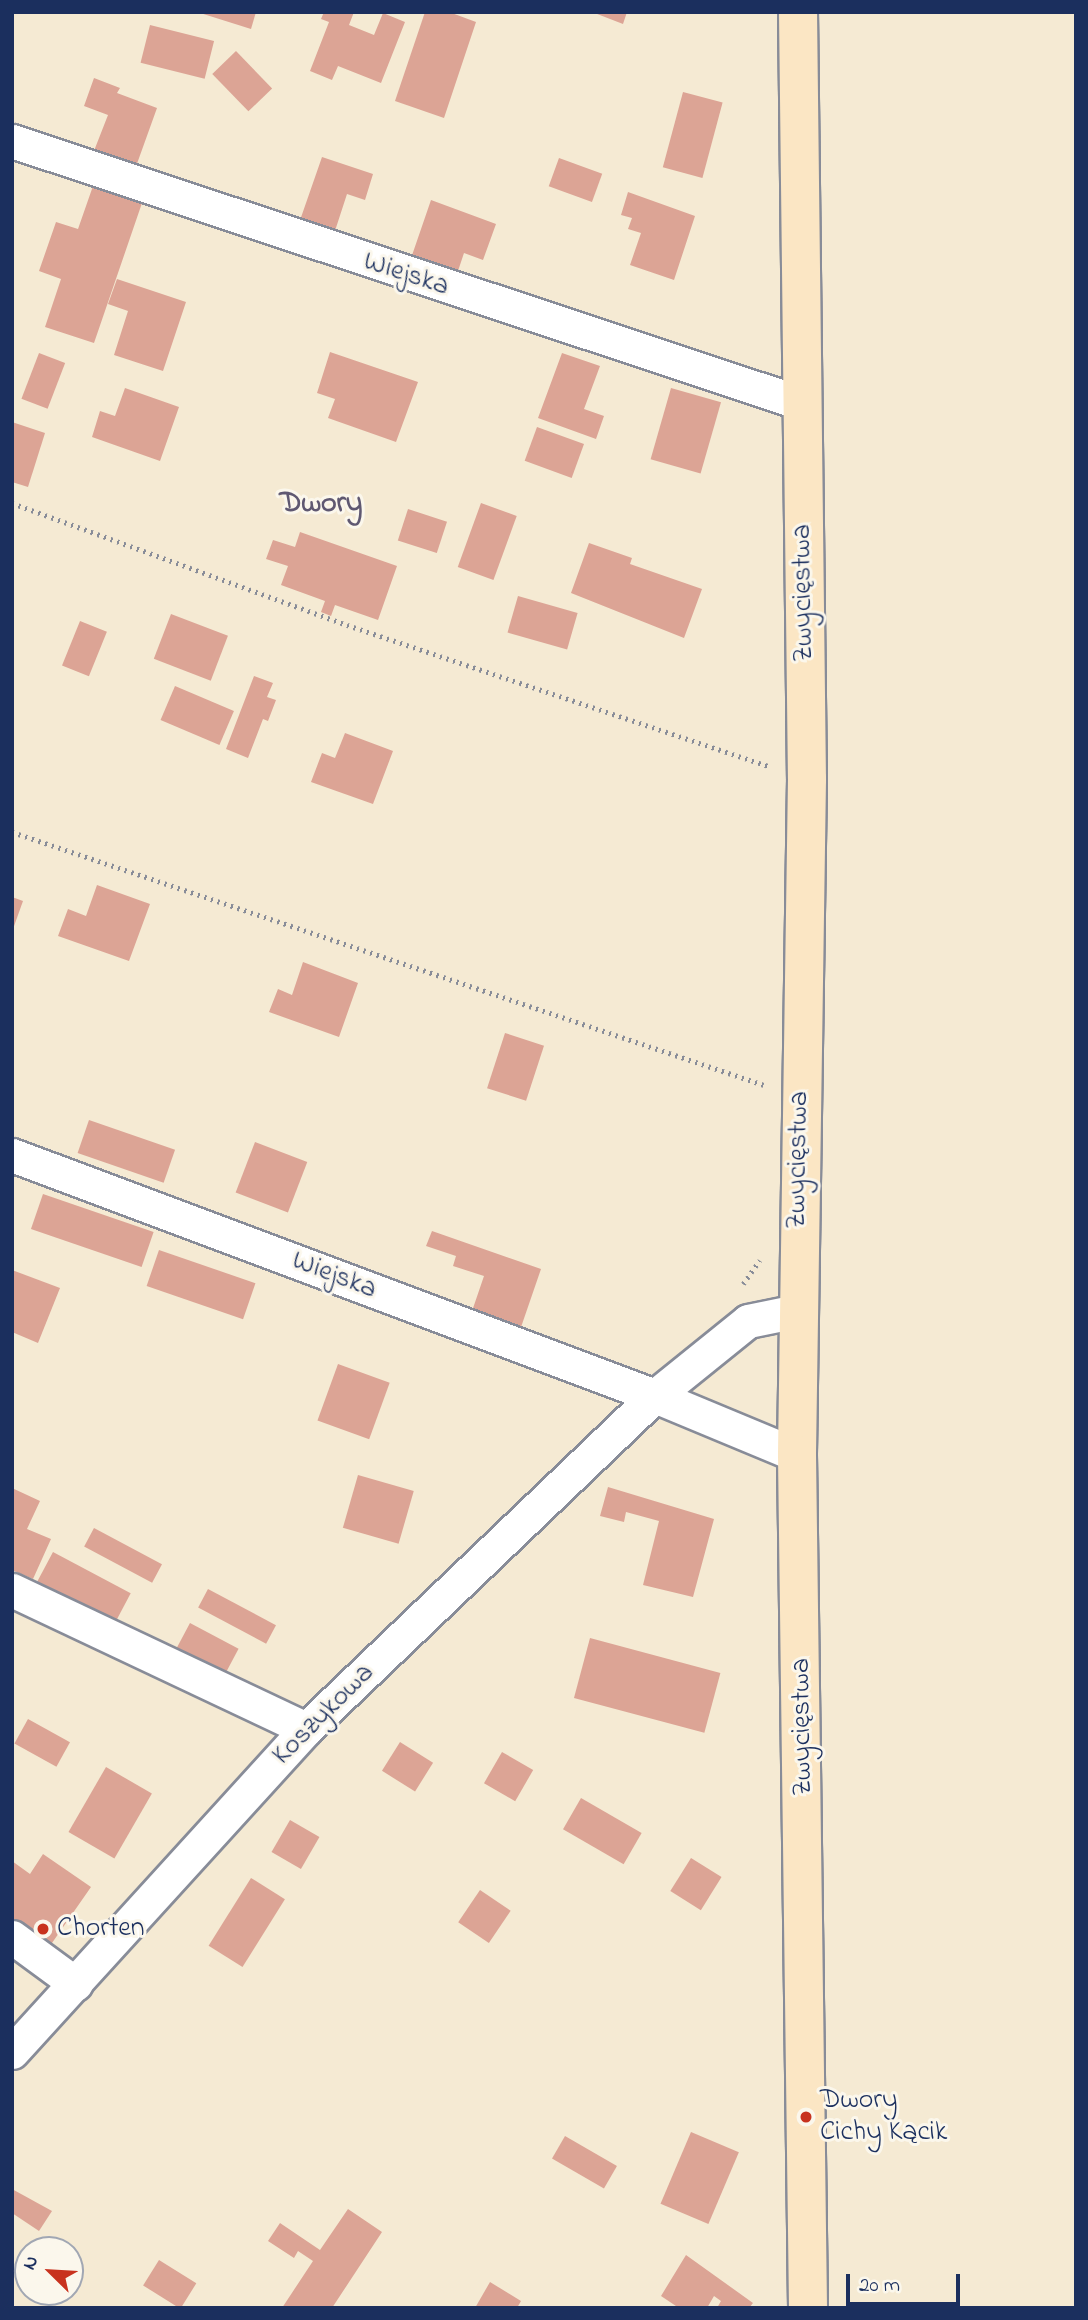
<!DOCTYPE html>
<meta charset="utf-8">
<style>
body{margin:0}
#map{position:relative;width:1088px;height:2320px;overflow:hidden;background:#f5ead3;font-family:"Indie Flower",sans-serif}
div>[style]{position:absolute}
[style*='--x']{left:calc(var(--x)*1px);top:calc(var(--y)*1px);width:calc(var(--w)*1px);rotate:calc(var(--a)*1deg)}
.building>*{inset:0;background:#dca495;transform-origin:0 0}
.path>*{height:4.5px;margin-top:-2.25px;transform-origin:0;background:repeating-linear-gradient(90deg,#888c98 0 2px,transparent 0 7px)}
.roads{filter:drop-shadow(2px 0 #888c98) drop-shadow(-2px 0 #888c98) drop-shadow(0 2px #888c98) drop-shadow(0 -2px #888c98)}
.street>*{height:33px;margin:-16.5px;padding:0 16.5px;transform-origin:16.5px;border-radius:16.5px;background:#fff}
.secondary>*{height:38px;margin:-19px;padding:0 19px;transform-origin:19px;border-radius:19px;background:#fbe6c4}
.dots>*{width:19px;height:19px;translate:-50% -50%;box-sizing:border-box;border:4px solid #fbf7ec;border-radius:50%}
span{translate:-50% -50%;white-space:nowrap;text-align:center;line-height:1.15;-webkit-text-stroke:6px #fbf7ec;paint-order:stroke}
.street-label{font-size:28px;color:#1b2f5e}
.poi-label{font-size:28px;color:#1b2f5e}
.left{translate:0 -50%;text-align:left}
.neighbourhood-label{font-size:30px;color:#5f5871;font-weight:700}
.frame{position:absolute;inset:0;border:14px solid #1b2f5e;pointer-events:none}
.north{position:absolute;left:14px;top:2236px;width:70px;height:70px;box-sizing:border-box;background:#fbf7ec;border:2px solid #a1a7b3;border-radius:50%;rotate:294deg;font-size:19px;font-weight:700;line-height:28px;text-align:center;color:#1b2f5e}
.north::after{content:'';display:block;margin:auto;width:24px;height:32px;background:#c8321e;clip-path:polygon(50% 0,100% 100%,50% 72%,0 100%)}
.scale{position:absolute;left:846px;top:2274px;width:114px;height:32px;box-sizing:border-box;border:4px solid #1b2f5e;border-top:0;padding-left:9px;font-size:21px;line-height:24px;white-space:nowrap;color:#1b2f5e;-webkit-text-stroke:5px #fbf7ec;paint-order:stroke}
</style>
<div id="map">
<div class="building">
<div style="clip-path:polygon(197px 12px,256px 12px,251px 29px)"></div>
<div style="clip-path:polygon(324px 12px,354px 12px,349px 25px,374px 35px,383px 13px,405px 22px,381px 83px,338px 66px,332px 80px,310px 71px,329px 22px,321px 19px)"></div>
<div style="clip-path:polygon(425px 12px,449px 12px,476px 22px,444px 118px,395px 101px)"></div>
<div style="clip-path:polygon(592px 12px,627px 12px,623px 24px)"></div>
<div style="left:150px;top:25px;width:66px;height:39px;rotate:14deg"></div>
<div style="left:236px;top:51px;width:52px;height:33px;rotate:46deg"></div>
<div style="clip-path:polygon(94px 78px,120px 88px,117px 93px,157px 108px,134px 172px,92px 156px,108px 115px,84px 106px)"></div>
<div style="left:683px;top:92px;width:41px;height:78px;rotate:15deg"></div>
<div style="clip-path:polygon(322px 157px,373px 174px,365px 200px,347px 194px,333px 237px,298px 226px)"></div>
<div style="left:559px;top:158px;width:46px;height:30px;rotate:20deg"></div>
<div style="clip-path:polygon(93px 186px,142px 203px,94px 343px,45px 327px,61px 279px,39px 271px,56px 222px,78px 229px)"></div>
<div style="clip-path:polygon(628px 192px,695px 216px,674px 280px,630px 265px,641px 233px,628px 229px,632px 218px,621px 215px)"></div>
<div style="clip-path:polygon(431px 200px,496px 224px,483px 260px,464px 253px,454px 283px,408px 267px)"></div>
<div style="clip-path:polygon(117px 279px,186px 302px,163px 371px,114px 355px,128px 311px,108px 304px)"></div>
<div style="clip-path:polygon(330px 352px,418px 382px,396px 442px,328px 418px,335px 399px,317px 393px)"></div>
<div style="left:39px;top:353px;width:28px;height:49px;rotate:21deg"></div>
<div style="clip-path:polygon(562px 353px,600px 366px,584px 409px,604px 416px,596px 439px,538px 418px)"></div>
<div style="clip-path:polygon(125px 388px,179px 407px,160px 461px,92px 437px,100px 411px,115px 416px)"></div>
<div style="left:671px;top:388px;width:52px;height:74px;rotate:16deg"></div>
<div style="clip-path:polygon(12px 422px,45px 433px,28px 487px,12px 482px)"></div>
<div style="left:537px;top:427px;width:50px;height:36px;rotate:20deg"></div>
<div style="left:481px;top:503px;width:38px;height:68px;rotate:20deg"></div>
<div style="left:408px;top:509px;width:41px;height:33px;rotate:18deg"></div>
<div style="clip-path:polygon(300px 532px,397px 566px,378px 620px,335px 605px,331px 616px,321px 612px,325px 601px,281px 585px,288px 566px,266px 559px,273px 540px,295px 547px)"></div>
<div style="clip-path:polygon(589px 543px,632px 558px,630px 564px,702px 589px,684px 638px,571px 593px)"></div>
<div style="left:518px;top:596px;width:62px;height:38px;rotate:16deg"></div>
<div style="left:171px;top:614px;width:61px;height:48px;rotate:21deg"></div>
<div style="left:80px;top:621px;width:29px;height:48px;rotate:22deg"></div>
<div style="clip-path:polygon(254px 676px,273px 683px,267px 697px,276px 700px,268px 721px,263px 719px,248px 758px,226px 749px)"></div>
<div style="left:175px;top:686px;width:64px;height:37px;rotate:23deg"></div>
<div style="clip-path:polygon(345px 733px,393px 751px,373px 804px,311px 782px,322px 753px,335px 758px)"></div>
<div style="clip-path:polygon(97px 885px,150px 904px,129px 961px,58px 936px,68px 909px,86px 916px)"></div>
<div style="clip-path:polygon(12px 897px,23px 901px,13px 929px,12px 929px)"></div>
<div style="clip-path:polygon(303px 962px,358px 983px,339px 1037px,269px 1012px,278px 989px,292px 995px)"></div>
<div style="left:505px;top:1033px;width:41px;height:58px;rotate:18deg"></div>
<div style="left:89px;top:1120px;width:91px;height:35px;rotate:19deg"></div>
<div style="left:255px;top:1142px;width:56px;height:54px;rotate:21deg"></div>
<div style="left:43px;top:1194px;width:117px;height:37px;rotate:19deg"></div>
<div style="clip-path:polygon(432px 1231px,541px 1269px,519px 1333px,470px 1317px,484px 1276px,453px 1266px,456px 1256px,426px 1246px)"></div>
<div style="left:159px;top:1250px;width:102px;height:38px;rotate:19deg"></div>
<div style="clip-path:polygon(12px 1270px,60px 1288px,38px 1343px,12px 1332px)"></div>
<div style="left:338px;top:1364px;width:55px;height:60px;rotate:20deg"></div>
<div style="left:358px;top:1475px;width:58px;height:55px;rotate:16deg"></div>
<div style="clip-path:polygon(608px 1487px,714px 1519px,693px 1597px,643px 1585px,659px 1521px,626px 1512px,624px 1522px,600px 1516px)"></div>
<div style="clip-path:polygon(12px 1488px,40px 1501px,27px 1529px,51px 1539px,33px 1579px,12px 1570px)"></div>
<div style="left:94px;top:1528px;width:77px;height:21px;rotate:28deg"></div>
<div style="left:53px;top:1552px;width:88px;height:40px;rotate:28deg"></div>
<div style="left:208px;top:1589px;width:77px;height:21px;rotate:28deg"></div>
<div style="left:190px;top:1623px;width:55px;height:32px;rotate:28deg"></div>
<div style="left:590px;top:1638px;width:135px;height:62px;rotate:15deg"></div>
<div style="left:28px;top:1719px;width:48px;height:28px;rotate:29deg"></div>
<div style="left:400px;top:1742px;width:39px;height:34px;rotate:32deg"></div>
<div style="left:502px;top:1752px;width:36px;height:36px;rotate:30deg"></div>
<div style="left:106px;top:1767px;width:53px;height:75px;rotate:30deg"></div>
<div style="left:581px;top:1798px;width:70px;height:36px;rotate:30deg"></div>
<div style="left:290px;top:1820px;width:34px;height:37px;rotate:30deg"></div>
<div style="clip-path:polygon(43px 1854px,91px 1887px,45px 1953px,12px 1930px,12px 1861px,30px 1874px)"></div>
<div style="left:691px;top:1858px;width:36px;height:39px;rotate:32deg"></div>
<div style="left:251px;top:1878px;width:40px;height:80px;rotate:32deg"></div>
<div style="left:480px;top:1890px;width:37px;height:39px;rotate:34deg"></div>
<div style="left:691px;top:2132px;width:52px;height:78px;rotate:23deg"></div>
<div style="left:565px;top:2136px;width:60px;height:26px;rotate:30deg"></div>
<div style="clip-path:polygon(12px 2189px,52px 2211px,39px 2231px,12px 2213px)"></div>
<div style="clip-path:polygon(348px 2209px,382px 2232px,332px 2308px,282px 2308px,313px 2261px,298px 2251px,294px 2258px,268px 2241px,280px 2223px,320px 2250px)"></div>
<div style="clip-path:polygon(686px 2255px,753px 2303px,749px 2308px,717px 2308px,721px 2301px,714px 2296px,707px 2308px,679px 2308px,661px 2296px)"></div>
<div style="left:159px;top:2260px;width:44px;height:30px;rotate:32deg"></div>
<div style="clip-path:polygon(490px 2282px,521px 2301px,517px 2308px,475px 2308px)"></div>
</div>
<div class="path">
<div style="--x:12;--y:503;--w:357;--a:20"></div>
<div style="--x:347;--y:625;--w:445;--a:18.5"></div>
<div style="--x:12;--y:832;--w:793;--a:18.59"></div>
<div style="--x:743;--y:1284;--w:29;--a:-55"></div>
</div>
<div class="roads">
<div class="street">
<div style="--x:12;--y:141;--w:831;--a:18.37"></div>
<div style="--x:12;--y:1155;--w:687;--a:20.55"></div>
<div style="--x:655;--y:1396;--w:154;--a:22.6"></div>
<div style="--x:12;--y:1590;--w:325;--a:25.3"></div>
<div style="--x:12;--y:1937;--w:79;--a:36.3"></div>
<div style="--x:12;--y:2052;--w:437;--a:-47.7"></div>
<div style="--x:306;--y:1729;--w:482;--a:-43.7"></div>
<div style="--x:655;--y:1396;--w:119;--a:-38.9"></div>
<div style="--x:748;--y:1321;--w:50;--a:-11.5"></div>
</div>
<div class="secondary">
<div style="--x:798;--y:12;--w:767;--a:89.33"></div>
<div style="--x:807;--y:779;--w:676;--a:90.85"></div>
<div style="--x:797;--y:1455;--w:853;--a:89.26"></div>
</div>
</div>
<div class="dots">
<div style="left:43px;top:1929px;background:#c8321e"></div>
<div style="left:806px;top:2117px;background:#c8321e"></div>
</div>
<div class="street-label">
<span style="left:406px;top:275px;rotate:18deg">Wiejska</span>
<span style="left:804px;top:593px;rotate:-91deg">Zwycięstwa</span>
<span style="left:799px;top:1160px;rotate:-89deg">Zwycięstwa</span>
<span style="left:334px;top:1276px;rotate:21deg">Wiejska</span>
<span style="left:324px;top:1715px;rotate:-45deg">Koszykowa</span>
<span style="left:803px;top:1727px;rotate:-91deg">Zwycięstwa</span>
</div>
<div class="poi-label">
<span class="left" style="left:57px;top:1929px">Chorten</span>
<span class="left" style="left:820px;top:2117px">Dwory<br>Cichy Kącik</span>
</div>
<div class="neighbourhood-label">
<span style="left:321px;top:504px">Dwory</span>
</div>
<div class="frame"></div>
<div class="north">N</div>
<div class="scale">20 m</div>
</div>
